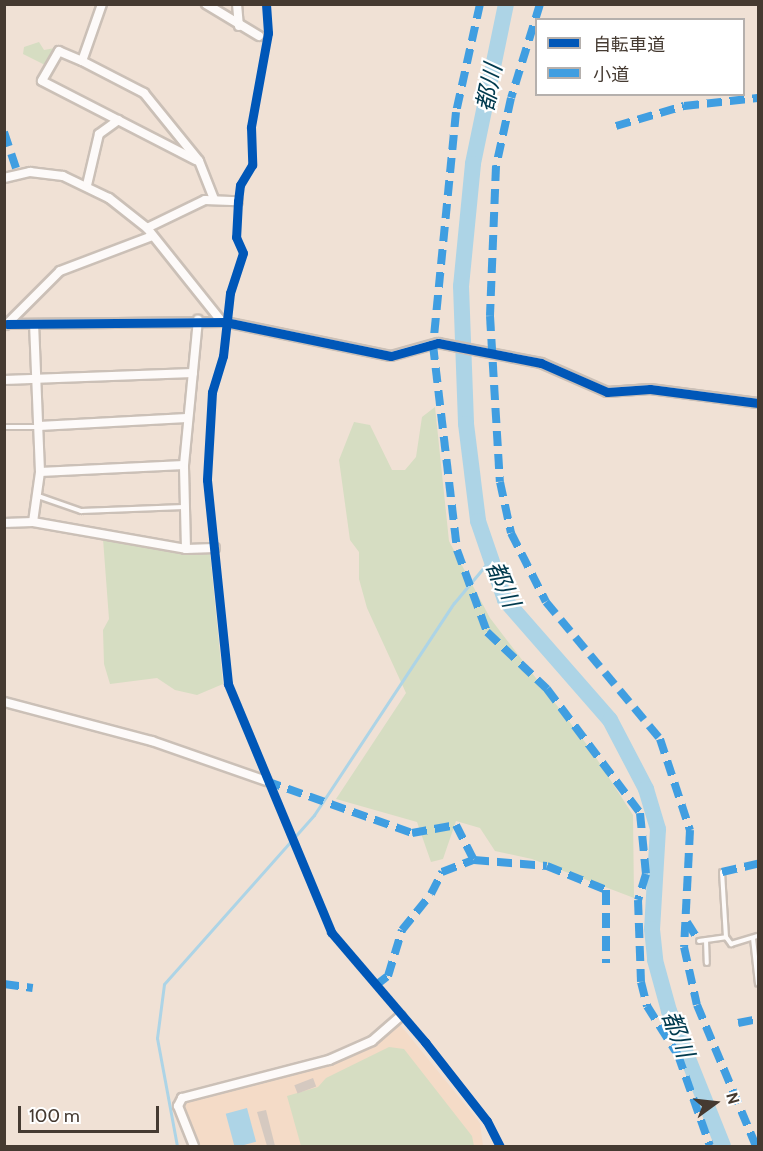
<!DOCTYPE html>
<meta charset="utf-8">
<style>
body{margin:0}
#map{position:relative;width:763px;height:1151px;overflow:hidden;background:#f0e1d5;font-family:Cabin,"Noto Sans JP",sans-serif}
div>[style]{position:absolute}
[style*='--x']{left:calc(var(--x)*1px);top:calc(var(--y)*1px);width:calc(var(--w)*1px);rotate:calc(var(--a)*1deg)}
.built>*{inset:0;background:#f4dbc7}
.green>*{inset:0;background:#d6ddc2}
.water>*{inset:0;background:#add4e6;transform-origin:0 0}
.stream>*{height:3px;margin:-1.5px;padding:0 1.5px;transform-origin:1.5px;border-radius:1.5px;background:#add4e6}
.river>*{height:16px;margin:-8px;padding:0 8px;transform-origin:8px;border-radius:8px;background:#add4e6}
.building>*{inset:0;background:#d5c9c0;transform-origin:0 0}
.roads{filter:drop-shadow(2px 0 #cbc0b7) drop-shadow(-2px 0 #cbc0b7) drop-shadow(0 2px #cbc0b7) drop-shadow(0 -2px #cbc0b7)}
.lane>*{height:4px;margin:-2px;padding:0 2px;transform-origin:2px;border-radius:2px;background:#fdfaf9}
.street>*{height:8px;margin:-4px;padding:0 4px;transform-origin:4px;border-radius:4px;background:#fdfaf9}
.quiet>*{height:8px;margin-top:-4px;transform-origin:0;background:repeating-linear-gradient(90deg,#409ee1 0 15px,transparent 0 23px)}
.cycleway>*{height:9px;margin:-4.5px;padding:0 4.5px;transform-origin:4.5px;border-radius:4.5px;background:#0057b8}
span{translate:-50% -50%;white-space:nowrap;text-align:center;line-height:1.15;-webkit-text-stroke:4.5px #fff;paint-order:stroke}
.water-label{font-size:24px;color:#013a4e;font-style:italic}
.frame{position:absolute;inset:0;border:6px solid #453a31;pointer-events:none}
.legend{position:absolute;left:535px;top:18px;width:210px;height:78px;box-sizing:border-box;background:#fff;border:2px solid #b5b0ad;margin:0;padding:8px 10px;list-style:none;font-size:18px;color:#453a31}
.legend li{display:flex;align-items:center;gap:12px;height:30px}
.legend b{width:30px;border:2px solid #b5b0ad}
.north{position:absolute;left:685px;top:1073px;width:60px;height:60px;-webkit-text-stroke:4px #fff;paint-order:stroke;rotate:75deg;font-size:16px;font-weight:700;line-height:24px;text-align:center;color:#453a31}
.north::after{content:'';display:block;margin:auto;width:21px;height:27px;background:#453a31;clip-path:polygon(50% 0,100% 100%,50% 72%,0 100%)}
.scale{position:absolute;left:18px;top:1106px;width:141px;height:27px;box-sizing:border-box;border:3px solid #453a31;border-top:0;padding-left:8px;font-size:18px;line-height:21px;white-space:nowrap;color:#453a31;-webkit-text-stroke:4px #fff;paint-order:stroke}
</style>
<div id="map">
<div class="built">
<div style="clip-path:polygon(398px 1022px,480px 1123px,483px 1146px,197px 1146px,181px 1106px,185px 1101px,337px 1061px,366px 1048px)"></div>
</div>
<div class="green">
<div style="clip-path:polygon(39px 42px,44px 50px,55px 48px,47px 66px,23px 54px,24px 47px)"></div>
<div style="clip-path:polygon(435px 407px,449px 541px,490px 618px,591px 750px,633px 815px,634px 898px,532px 859px,495px 851px,480px 828px,456px 821px,443px 859px,431px 862px,417px 822px,336px 799px,406px 693px,367px 608px,359px 579px,359px 552px,350px 540px,339px 460px,354px 422px,370px 425px,392px 470px,405px 470px,416px 457px,422px 417px)"></div>
<div style="clip-path:polygon(103px 539px,144px 541px,180px 554px,210px 553px,223px 684px,197px 695px,175px 690px,157px 678px,110px 684px,104px 664px,103px 630px,109px 619px)"></div>
<div style="clip-path:polygon(389px 1047px,404px 1049px,472px 1136px,474px 1146px,301px 1146px,287px 1096px,318px 1087px,326px 1078px)"></div>
</div>
<div class="water">
<div style="left:247px;top:1108px;width:35px;height:22px;rotate:75deg"></div>
</div>
<div class="stream">
<div style="--x:177;--y:1146;--w:110;--a:-100.5"></div>
<div style="--x:157;--y:1038;--w:54;--a:-82.6"></div>
<div style="--x:164;--y:984;--w:226;--a:-48.4"></div>
<div style="--x:314;--y:815;--w:254;--a:-56.6"></div>
<div style="--x:454;--y:603;--w:55;--a:-50.2"></div>
</div>
<div class="river">
<div style="--x:506;--y:4;--w:163;--a:101.7"></div>
<div style="--x:473;--y:164;--w:123;--a:95.6"></div>
<div style="--x:461;--y:286;--w:138;--a:87.9"></div>
<div style="--x:466;--y:424;--w:98;--a:82.9"></div>
<div style="--x:478;--y:521;--w:83;--a:71.1"></div>
<div style="--x:505;--y:600;--w:159;--a:48.8"></div>
<div style="--x:610;--y:720;--w:78;--a:62.4"></div>
<div style="--x:646;--y:789;--w:42;--a:73.3"></div>
<div style="--x:658;--y:829;--w:100;--a:93.4"></div>
<div style="--x:652;--y:929;--w:31;--a:84"></div>
<div style="--x:655;--y:960;--w:53;--a:74.6"></div>
<div style="--x:669;--y:1011;--w:145;--a:68.2"></div>
</div>
<div class="building">
<div style="left:313px;top:1078px;width:9px;height:20px;rotate:69deg"></div>
<div style="clip-path:polygon(266px 1110px,275px 1146px,267px 1146px,257px 1112px)"></div>
</div>
<div class="roads">
<div class="lane">
<div style="--x:4;--y:427;--w:34;--a:0"></div>
<div style="--x:38;--y:496;--w:46;--a:19.2"></div>
<div style="--x:81;--y:511;--w:103;--a:-2.2"></div>
<div style="--x:722;--y:872;--w:65;--a:86.5"></div>
<div style="--x:726;--y:937;--w:9;--a:54"></div>
<div style="--x:731;--y:944;--w:28;--a:-17"></div>
<div style="--x:753;--y:938;--w:46;--a:83.8"></div>
<div style="--x:706;--y:940;--w:23;--a:88"></div>
<div style="--x:699;--y:941;--w:27;--a:-8"></div>
</div>
<div class="street">
<div style="--x:102;--y:4;--w:60;--a:109.3"></div>
<div style="--x:82;--y:61;--w:70;--a:27.3"></div>
<div style="--x:144;--y:93;--w:87;--a:51"></div>
<div style="--x:199;--y:161;--w:41;--a:68.5"></div>
<div style="--x:206;--y:4;--w:62;--a:31.1"></div>
<div style="--x:237;--y:4;--w:22;--a:85"></div>
<div style="--x:82;--y:61;--w:25;--a:-157"></div>
<div style="--x:59;--y:51;--w:34;--a:120"></div>
<div style="--x:42;--y:81;--w:173;--a:27.2"></div>
<div style="--x:4;--y:178;--w:27;--a:-13"></div>
<div style="--x:30;--y:172;--w:33;--a:7"></div>
<div style="--x:63;--y:176;--w:51;--a:25.6"></div>
<div style="--x:109;--y:198;--w:48;--a:38.3"></div>
<div style="--x:147;--y:228;--w:120;--a:51.4"></div>
<div style="--x:87;--y:185;--w:52;--a:-76.8"></div>
<div style="--x:99;--y:134;--w:24;--a:-36"></div>
<div style="--x:147;--y:228;--w:64;--a:-25.8"></div>
<div style="--x:205;--y:200;--w:33;--a:2"></div>
<div style="--x:7;--y:324;--w:218;--a:-0.5"></div>
<div style="--x:225;--y:322;--w:169;--a:11.6"></div>
<div style="--x:391;--y:356;--w:49;--a:-15.5"></div>
<div style="--x:438;--y:343;--w:105;--a:11"></div>
<div style="--x:541;--y:363;--w:72;--a:23.7"></div>
<div style="--x:607;--y:392;--w:43;--a:-4"></div>
<div style="--x:650;--y:389;--w:109;--a:7.4"></div>
<div style="--x:6;--y:325;--w:76;--a:-45"></div>
<div style="--x:60;--y:271;--w:98;--a:-20.8"></div>
<div style="--x:4;--y:380;--w:189;--a:-2.1"></div>
<div style="--x:39;--y:426;--w:148;--a:-3.1"></div>
<div style="--x:40;--y:472;--w:144;--a:-2.8"></div>
<div style="--x:33;--y:522;--w:50;--a:-82"></div>
<div style="--x:40;--y:472;--w:148;--a:-92.3"></div>
<div style="--x:4;--y:523;--w:29;--a:-2"></div>
<div style="--x:33;--y:522;--w:155;--a:10"></div>
<div style="--x:186;--y:549;--w:29;--a:-2"></div>
<div style="--x:186;--y:549;--w:84;--a:-91.4"></div>
<div style="--x:184;--y:465;--w:146;--a:-84.5"></div>
<div style="--x:4;--y:702;--w:153;--a:14.8"></div>
<div style="--x:152;--y:741;--w:121;--a:19.3"></div>
<div style="--x:194;--y:1146;--w:43;--a:-111.8"></div>
<div style="--x:178;--y:1106;--w:9;--a:-63"></div>
<div style="--x:182;--y:1098;--w:152;--a:-14.5"></div>
<div style="--x:329;--y:1060;--w:47;--a:-23.8"></div>
<div style="--x:372;--y:1041;--w:38;--a:-41"></div>
</div>
</div>
<div class="quiet">
<div style="--x:480;--y:4;--w:111;--a:102.5"></div>
<div style="--x:456;--y:112;--w:234;--a:95.6"></div>
<div style="--x:433;--y:345;--w:206;--a:83.3"></div>
<div style="--x:457;--y:550;--w:87;--a:69.9"></div>
<div style="--x:487;--y:632;--w:83;--a:43.5"></div>
<div style="--x:547;--y:689;--w:155;--a:53.1"></div>
<div style="--x:640;--y:813;--w:61;--a:84.4"></div>
<div style="--x:646;--y:874;--w:27;--a:107"></div>
<div style="--x:638;--y:900;--w:82;--a:87.9"></div>
<div style="--x:641;--y:982;--w:25;--a:76"></div>
<div style="--x:647;--y:1006;--w:58;--a:57.7"></div>
<div style="--x:678;--y:1055;--w:96;--a:70.6"></div>
<div style="--x:540;--y:4;--w:98;--a:107.1"></div>
<div style="--x:511;--y:98;--w:70;--a:102.4"></div>
<div style="--x:496;--y:166;--w:150;--a:92.3"></div>
<div style="--x:490;--y:316;--w:166;--a:86.6"></div>
<div style="--x:500;--y:482;--w:52;--a:77.8"></div>
<div style="--x:511;--y:533;--w:77;--a:63.1"></div>
<div style="--x:546;--y:602;--w:178;--a:50.2"></div>
<div style="--x:660;--y:739;--w:96;--a:71.8"></div>
<div style="--x:690;--y:830;--w:117;--a:92.9"></div>
<div style="--x:684;--y:947;--w:59;--a:77.4"></div>
<div style="--x:697;--y:1005;--w:153;--a:67.3"></div>
<div style="--x:616;--y:126;--w:71;--a:-16.4"></div>
<div style="--x:684;--y:106;--w:74;--a:-6.2"></div>
<div style="--x:4;--y:132;--w:44;--a:71.6"></div>
<div style="--x:266;--y:781;--w:155;--a:19.6"></div>
<div style="--x:412;--y:833;--w:45;--a:-10.3"></div>
<div style="--x:456;--y:825;--w:39;--a:63"></div>
<div style="--x:722;--y:872;--w:37;--a:-13"></div>
<div style="--x:687;--y:922;--w:22;--a:58"></div>
<div style="--x:4;--y:984;--w:29;--a:8"></div>
<div style="--x:375;--y:986;--w:16;--a:-38"></div>
<div style="--x:388;--y:976;--w:48;--a:-73.1"></div>
<div style="--x:402;--y:930;--w:46;--a:-51.1"></div>
<div style="--x:431;--y:894;--w:25;--a:-63"></div>
<div style="--x:442;--y:872;--w:34;--a:-21"></div>
<div style="--x:474;--y:860;--w:73;--a:4.7"></div>
<div style="--x:547;--y:866;--w:64;--a:22.1"></div>
<div style="--x:606;--y:890;--w:73;--a:90"></div>
<div style="--x:738;--y:1023;--w:20;--a:-11"></div>
</div>
<div class="cycleway">
<div style="--x:266;--y:4;--w:29;--a:86"></div>
<div style="--x:268;--y:33;--w:96;--a:100.3"></div>
<div style="--x:251;--y:127;--w:38;--a:88"></div>
<div style="--x:252;--y:165;--w:23;--a:121"></div>
<div style="--x:240;--y:185;--w:16;--a:97"></div>
<div style="--x:238;--y:201;--w:36;--a:93"></div>
<div style="--x:236;--y:237;--w:17;--a:66"></div>
<div style="--x:243;--y:253;--w:42;--a:108"></div>
<div style="--x:230;--y:293;--w:63;--a:96.3"></div>
<div style="--x:223;--y:356;--w:38;--a:107"></div>
<div style="--x:212;--y:392;--w:88;--a:93.3"></div>
<div style="--x:207;--y:480;--w:205;--a:84.1"></div>
<div style="--x:228;--y:684;--w:269;--a:67.4"></div>
<div style="--x:331;--y:932;--w:145;--a:49.5"></div>
<div style="--x:425;--y:1042;--w:100;--a:51.9"></div>
<div style="--x:487;--y:1121;--w:28;--a:63"></div>
<div style="--x:7;--y:324;--w:218;--a:-0.5"></div>
<div style="--x:225;--y:322;--w:169;--a:11.6"></div>
<div style="--x:391;--y:356;--w:49;--a:-15.5"></div>
<div style="--x:438;--y:343;--w:105;--a:11"></div>
<div style="--x:541;--y:363;--w:72;--a:23.7"></div>
<div style="--x:607;--y:392;--w:43;--a:-4"></div>
<div style="--x:650;--y:389;--w:109;--a:7.4"></div>
</div>
<div class="water-label">
<span style="left:489px;top:88px;rotate:-79deg">都川</span>
<span style="left:503px;top:584px;rotate:66deg">都川</span>
<span style="left:678px;top:1034px;rotate:69deg">都川</span>
</div>
<div class="frame"></div>
<ul class="legend">
<li><b style="height:8px;background:#0057b8"></b>自転車道</li>
<li><b style="height:8px;background:#409ee1"></b>小道</li>
</ul>
<div class="north">N</div>
<div class="scale">100 m</div>
</div>
